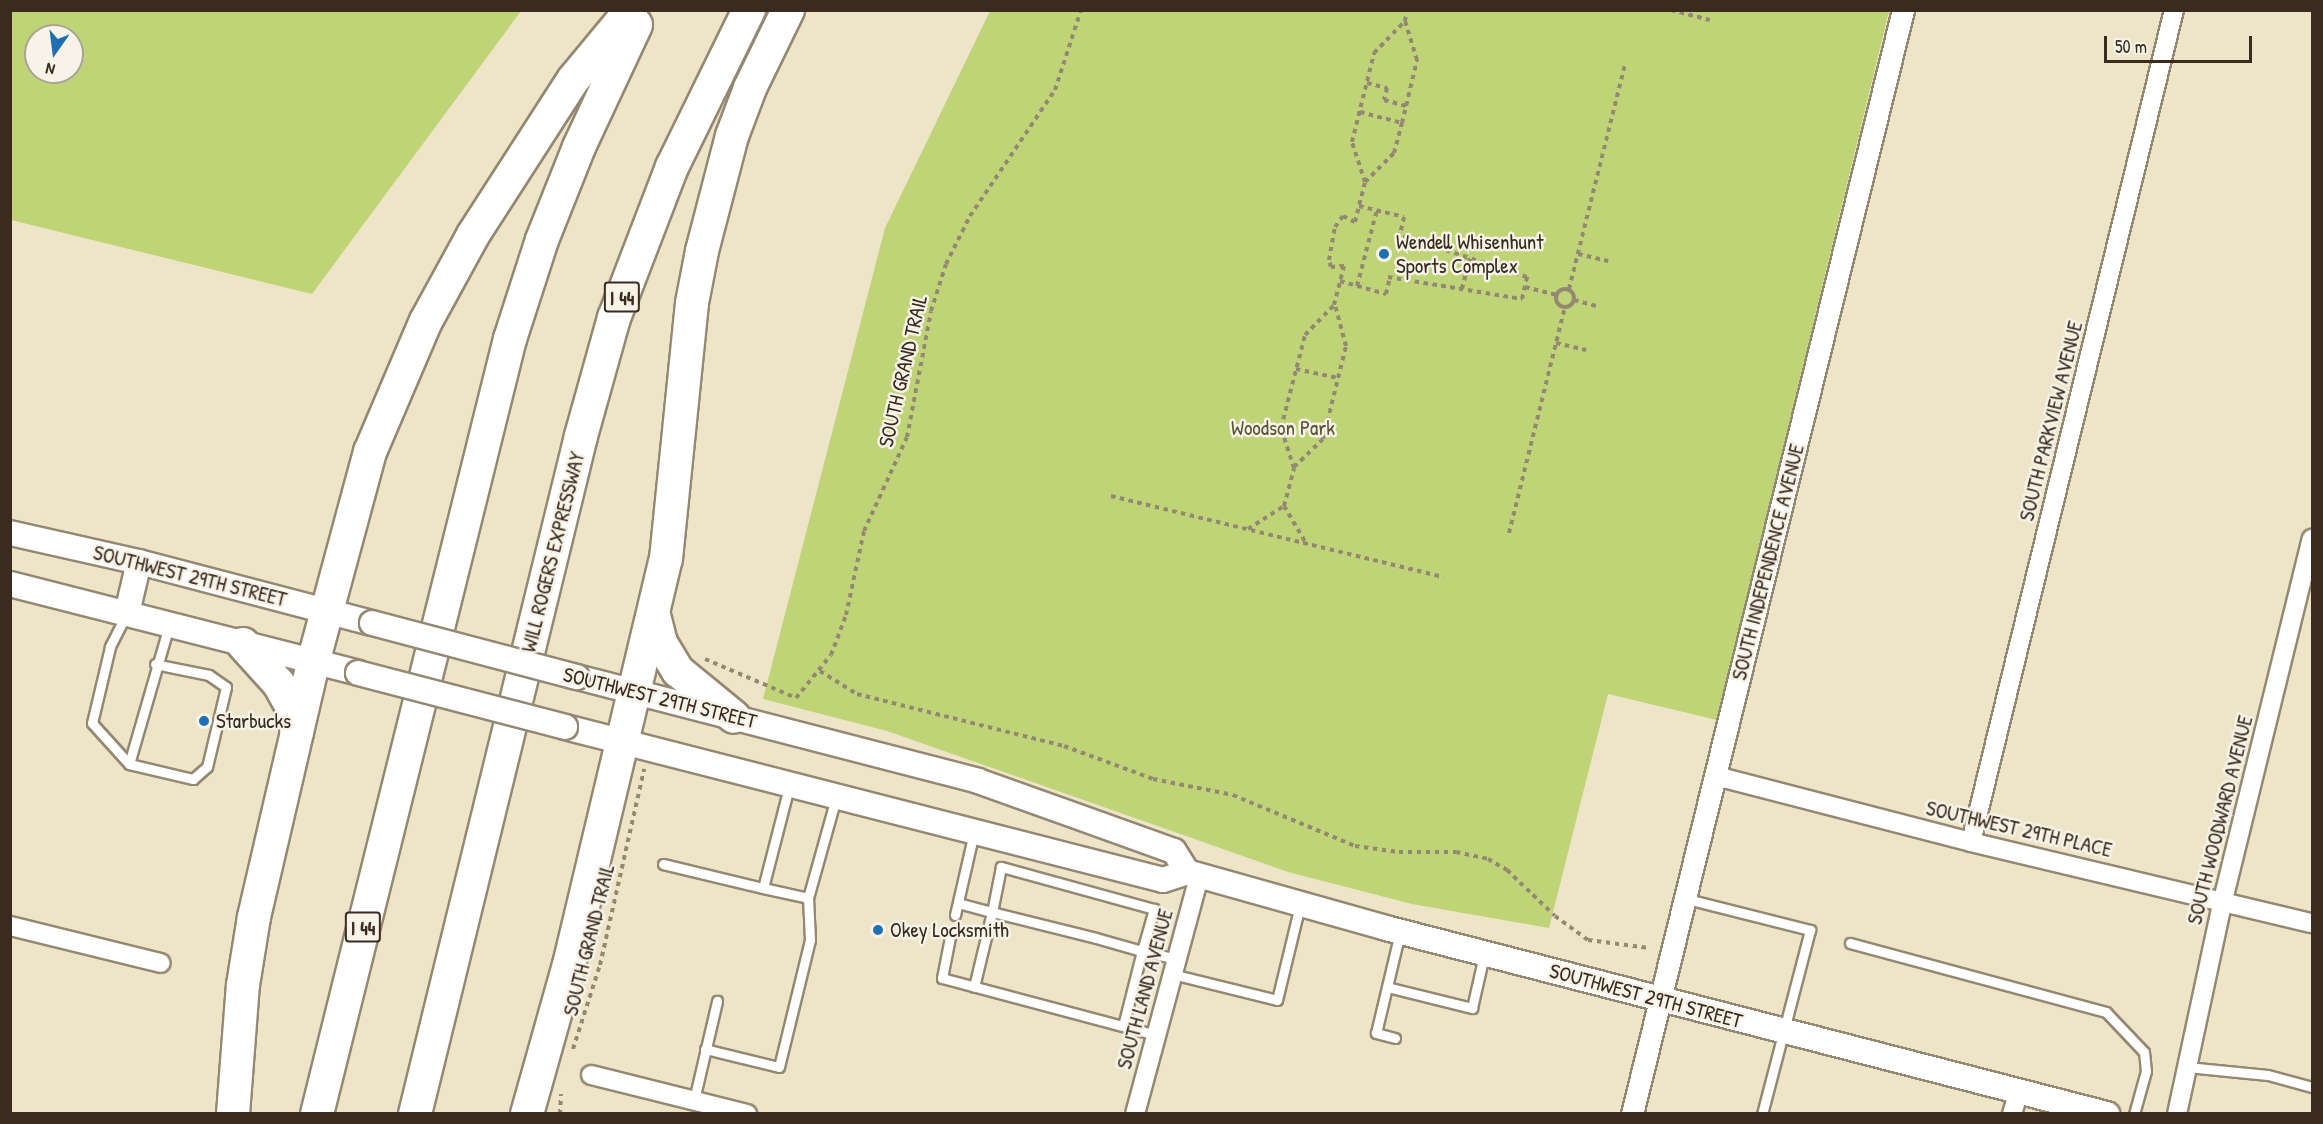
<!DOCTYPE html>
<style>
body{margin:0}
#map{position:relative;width:2323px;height:1124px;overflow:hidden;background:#eee5c8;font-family:"Patrick Hand",sans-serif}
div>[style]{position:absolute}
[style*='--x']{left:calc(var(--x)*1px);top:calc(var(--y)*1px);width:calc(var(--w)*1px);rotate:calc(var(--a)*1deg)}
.green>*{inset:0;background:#bfd477}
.path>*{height:4px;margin-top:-2px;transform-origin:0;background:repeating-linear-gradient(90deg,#948873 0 4.5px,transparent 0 9px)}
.path>.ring{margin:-2px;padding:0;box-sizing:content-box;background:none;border:4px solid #948873;border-radius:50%}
.roads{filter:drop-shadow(2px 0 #948873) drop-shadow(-2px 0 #948873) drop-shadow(0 2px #948873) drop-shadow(0 -2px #948873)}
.service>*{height:9px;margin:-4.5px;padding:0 4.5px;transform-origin:4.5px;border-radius:4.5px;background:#fff}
.minor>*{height:18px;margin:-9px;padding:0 9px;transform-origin:9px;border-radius:9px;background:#fff}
.tertiary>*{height:21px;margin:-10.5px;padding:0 10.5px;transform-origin:10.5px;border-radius:10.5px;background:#fff}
.secondary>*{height:24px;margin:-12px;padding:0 12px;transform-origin:12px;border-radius:12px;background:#fff}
.motorway>*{height:32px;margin:-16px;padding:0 16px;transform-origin:16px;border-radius:16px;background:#fff}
.bridges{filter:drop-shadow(2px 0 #948873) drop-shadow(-2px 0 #948873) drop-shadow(0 2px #948873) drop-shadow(0 -2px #948873)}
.secondary-bridge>*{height:24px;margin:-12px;padding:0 12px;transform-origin:12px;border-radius:12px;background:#fff}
.dots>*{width:16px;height:16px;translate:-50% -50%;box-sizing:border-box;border:3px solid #f7f3e8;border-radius:50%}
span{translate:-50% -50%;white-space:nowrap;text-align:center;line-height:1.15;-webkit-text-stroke:5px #f7f3e8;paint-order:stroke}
.shield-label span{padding:2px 4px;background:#f7f3e8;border:2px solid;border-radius:4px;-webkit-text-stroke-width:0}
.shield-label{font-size:20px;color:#3b2a1e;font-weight:700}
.poi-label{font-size:21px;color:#3b2a1e}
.left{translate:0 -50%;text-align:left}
.street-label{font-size:21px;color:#3b2a1e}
.park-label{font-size:21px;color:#5c5434}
.frame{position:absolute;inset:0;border:12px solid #3b2a1e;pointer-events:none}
.north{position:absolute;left:24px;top:24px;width:60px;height:60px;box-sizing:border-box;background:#f7f3e8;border:2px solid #aca397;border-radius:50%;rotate:194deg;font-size:16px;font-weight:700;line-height:24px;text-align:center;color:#3b2a1e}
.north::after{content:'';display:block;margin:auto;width:21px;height:27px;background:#1f6fb2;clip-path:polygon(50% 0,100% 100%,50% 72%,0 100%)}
.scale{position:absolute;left:2104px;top:36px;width:148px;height:27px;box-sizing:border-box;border:3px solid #3b2a1e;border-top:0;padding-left:8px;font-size:18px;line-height:21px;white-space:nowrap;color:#3b2a1e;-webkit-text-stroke:4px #f7f3e8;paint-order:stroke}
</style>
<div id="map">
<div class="green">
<div style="clip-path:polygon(evenodd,11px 10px,521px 10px,521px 11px,312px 294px,11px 220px,11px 10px,36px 36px,72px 36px,72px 72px,36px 72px,36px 36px)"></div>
<div style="clip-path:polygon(990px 11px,1889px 11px,1717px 720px,1608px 694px,1549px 928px,1412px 904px,1288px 872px,887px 731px,763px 699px,885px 228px)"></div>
</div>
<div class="path">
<div style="--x:1671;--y:10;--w:40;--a:14.4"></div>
<div style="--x:1367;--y:83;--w:21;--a:14"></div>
<div style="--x:1387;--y:88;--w:12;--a:104"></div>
<div style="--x:1384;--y:100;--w:23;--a:15"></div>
<div style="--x:1360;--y:112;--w:43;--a:14.7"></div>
<div style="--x:1365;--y:182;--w:41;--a:-45"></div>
<div style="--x:1394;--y:153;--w:31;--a:-75"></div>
<div style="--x:1402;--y:123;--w:65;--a:-76.6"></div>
<div style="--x:1417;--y:60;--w:41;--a:-107.1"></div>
<div style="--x:1359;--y:206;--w:46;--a:13.7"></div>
<div style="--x:1404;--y:217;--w:17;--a:103"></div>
<div style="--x:1578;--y:254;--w:31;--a:13"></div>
<div style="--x:1388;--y:277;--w:136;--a:9.3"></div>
<div style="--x:1522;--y:299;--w:23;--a:-77"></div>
<div style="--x:1527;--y:277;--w:137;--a:-161.7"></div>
<div style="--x:1340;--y:281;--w:48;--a:15.8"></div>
<div style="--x:1386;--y:294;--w:17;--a:-77"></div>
<div style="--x:1357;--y:286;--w:79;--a:-75.3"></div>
<div style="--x:1525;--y:287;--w:32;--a:14"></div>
<div class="ring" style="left:1556px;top:289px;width:14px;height:14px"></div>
<div style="--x:1462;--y:289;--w:32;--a:-76"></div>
<div style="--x:1569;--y:289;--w:231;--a:-76"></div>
<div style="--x:1574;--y:300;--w:24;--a:15"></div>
<div style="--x:1556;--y:343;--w:31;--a:13"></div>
<div style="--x:1296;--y:369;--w:43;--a:12.1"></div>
<div style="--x:1294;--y:467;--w:40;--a:-44"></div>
<div style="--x:1323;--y:439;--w:96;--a:-76.1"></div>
<div style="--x:1346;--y:346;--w:42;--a:-105"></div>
<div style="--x:1111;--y:496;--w:342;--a:13.7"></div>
<div style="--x:1284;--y:506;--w:39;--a:-75"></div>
<div style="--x:1294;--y:468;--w:42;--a:-108"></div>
<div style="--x:1281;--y:428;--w:96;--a:-75.5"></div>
<div style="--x:1305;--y:335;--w:42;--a:-46"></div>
<div style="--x:1334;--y:305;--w:40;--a:-75.6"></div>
<div style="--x:1344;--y:266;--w:13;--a:176"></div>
<div style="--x:1331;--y:267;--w:7;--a:-106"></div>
<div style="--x:1329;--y:260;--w:34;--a:-80"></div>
<div style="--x:1335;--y:227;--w:14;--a:-54"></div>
<div style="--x:1343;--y:216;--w:13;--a:27"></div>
<div style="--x:1355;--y:222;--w:41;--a:-76"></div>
<div style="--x:1365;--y:182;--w:42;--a:-108"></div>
<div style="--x:1352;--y:142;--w:92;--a:-76.1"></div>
<div style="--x:1374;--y:53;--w:45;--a:-45.9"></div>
<div style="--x:1405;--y:21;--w:11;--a:-80"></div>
<div style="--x:1248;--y:529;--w:43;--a:-32.6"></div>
<div style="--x:1284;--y:506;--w:43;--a:59.3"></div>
<div style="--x:1509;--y:533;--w:233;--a:-76.1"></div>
<div style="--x:705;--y:659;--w:99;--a:23.2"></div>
<div style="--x:796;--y:698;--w:55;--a:-50.9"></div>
<div style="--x:831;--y:655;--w:43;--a:-69.4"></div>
<div style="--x:846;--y:615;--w:86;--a:-77.9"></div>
<div style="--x:864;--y:531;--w:103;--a:-65.4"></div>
<div style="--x:907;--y:437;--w:128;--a:-79.2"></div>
<div style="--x:931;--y:311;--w:49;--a:-72.3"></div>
<div style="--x:946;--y:264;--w:54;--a:-63.4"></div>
<div style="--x:970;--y:216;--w:152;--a:-56"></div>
<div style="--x:1055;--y:90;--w:84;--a:-72"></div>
<div style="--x:820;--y:671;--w:44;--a:31.9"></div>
<div style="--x:857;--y:694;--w:213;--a:14.1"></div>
<div style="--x:1064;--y:746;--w:95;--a:20.3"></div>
<div style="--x:1153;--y:779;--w:82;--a:11.3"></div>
<div style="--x:1233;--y:795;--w:132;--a:22.7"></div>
<div style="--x:1355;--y:846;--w:44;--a:7.8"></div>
<div style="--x:1399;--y:852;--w:57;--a:0"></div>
<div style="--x:1456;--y:852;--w:33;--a:12"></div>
<div style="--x:1488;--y:859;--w:22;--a:30"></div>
<div style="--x:1507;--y:870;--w:66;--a:43.8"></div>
<div style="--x:1555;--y:916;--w:41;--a:36"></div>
<div style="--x:1588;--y:940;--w:62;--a:7.5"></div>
<div style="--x:573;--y:1049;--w:88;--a:-72.2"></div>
<div style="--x:600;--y:965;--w:201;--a:-77.3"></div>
<div style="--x:560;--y:1114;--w:20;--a:-87"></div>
</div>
<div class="roads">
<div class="service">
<div style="--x:126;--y:615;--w:36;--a:117"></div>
<div style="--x:110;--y:647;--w:78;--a:103.3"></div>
<div style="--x:92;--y:723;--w:55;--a:47.9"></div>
<div style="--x:129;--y:764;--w:66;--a:13.2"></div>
<div style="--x:193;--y:779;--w:18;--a:-41"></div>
<div style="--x:207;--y:767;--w:82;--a:-76.6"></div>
<div style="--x:226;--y:687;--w:21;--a:-145"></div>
<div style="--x:209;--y:675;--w:55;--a:-168.5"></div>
<div style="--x:129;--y:764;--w:145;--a:-73.9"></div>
<div style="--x:663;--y:864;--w:103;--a:13.5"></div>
<div style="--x:763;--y:888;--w:104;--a:-75.6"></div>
<div style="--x:763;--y:888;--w:46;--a:12.5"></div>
<div style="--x:808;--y:898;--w:104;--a:-74.4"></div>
<div style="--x:1687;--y:899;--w:127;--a:14.1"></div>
<div style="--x:1810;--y:930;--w:190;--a:104.6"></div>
<div style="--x:958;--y:903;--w:35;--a:15"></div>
<div style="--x:992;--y:912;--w:107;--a:14"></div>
<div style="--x:1096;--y:938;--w:48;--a:15.8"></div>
<div style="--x:1142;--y:951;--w:44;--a:-74.1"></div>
<div style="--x:1154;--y:909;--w:159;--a:-164.6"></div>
<div style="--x:1001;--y:867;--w:46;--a:101.3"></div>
<div style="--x:992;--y:912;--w:77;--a:103.5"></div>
<div style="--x:955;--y:915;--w:85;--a:-77.1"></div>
<div style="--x:951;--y:932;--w:47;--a:101.1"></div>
<div style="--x:942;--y:978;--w:221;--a:14.9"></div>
<div style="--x:1850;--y:943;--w:265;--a:15.1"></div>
<div style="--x:2106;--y:1012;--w:55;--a:46.5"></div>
<div style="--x:2144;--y:1052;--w:19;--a:84"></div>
<div style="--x:2146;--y:1071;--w:45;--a:105.6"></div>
<div style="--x:1172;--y:974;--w:108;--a:13.9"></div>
<div style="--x:1277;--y:1000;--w:98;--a:-76.4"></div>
<div style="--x:1387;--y:987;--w:88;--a:13.9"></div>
<div style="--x:1472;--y:1008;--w:54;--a:-77.2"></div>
<div style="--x:1123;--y:1026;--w:77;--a:-75.8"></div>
<div style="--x:1142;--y:951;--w:35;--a:13"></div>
<div style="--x:1395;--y:1038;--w:20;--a:-165"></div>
<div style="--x:1376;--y:1033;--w:104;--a:-76.6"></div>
<div style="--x:705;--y:1049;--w:76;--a:13.7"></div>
<div style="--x:779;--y:1067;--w:131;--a:-76.3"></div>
<div style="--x:810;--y:940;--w:42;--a:-92.7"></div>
<div style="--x:2187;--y:1067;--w:81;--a:5.6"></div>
<div style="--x:2268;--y:1075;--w:46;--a:15.3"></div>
<div style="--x:694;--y:1100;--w:102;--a:-76.9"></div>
</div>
<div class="minor">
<div style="--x:1716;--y:776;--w:263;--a:14.5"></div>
<div style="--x:1971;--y:842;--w:350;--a:13.4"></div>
<div style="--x:1971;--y:842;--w:856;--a:-76.29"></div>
<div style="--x:10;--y:926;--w:155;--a:13.8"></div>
<div style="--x:591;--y:1075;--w:161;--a:14"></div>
<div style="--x:1135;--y:1114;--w:246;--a:-74.9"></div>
<div style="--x:2012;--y:1114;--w:24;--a:-73"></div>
<div style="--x:2177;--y:1114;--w:219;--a:-77.9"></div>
<div style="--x:2223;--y:900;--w:372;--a:-76.2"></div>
</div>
<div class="tertiary">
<div style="--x:1632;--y:1114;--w:1137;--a:-76.21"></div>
</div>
<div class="secondary">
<div style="--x:10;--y:533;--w:132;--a:12.7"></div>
<div style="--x:139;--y:562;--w:241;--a:14.7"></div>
<div style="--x:10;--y:584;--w:359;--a:14.3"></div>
<div style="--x:127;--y:613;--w:52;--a:-76.8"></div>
<div style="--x:577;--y:677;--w:414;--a:14.5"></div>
<div style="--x:978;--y:781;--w:208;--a:19.7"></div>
<div style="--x:1174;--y:851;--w:25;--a:58"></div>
<div style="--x:565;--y:727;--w:617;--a:14.35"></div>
<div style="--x:1163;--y:880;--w:25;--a:-18"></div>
<div style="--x:1187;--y:872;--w:207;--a:15.7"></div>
<div style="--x:1386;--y:928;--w:745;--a:14.47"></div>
</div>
<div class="motorway">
<div style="--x:654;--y:615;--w:29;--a:76"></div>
<div style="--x:661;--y:643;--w:33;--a:59"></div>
<div style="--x:678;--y:671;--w:72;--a:39.4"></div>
<div style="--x:243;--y:644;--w:54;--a:48"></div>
<div style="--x:279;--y:684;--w:29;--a:61"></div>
<div style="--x:293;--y:709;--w:24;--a:81"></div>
<div style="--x:233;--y:1114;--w:129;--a:-85.6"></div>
<div style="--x:243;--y:985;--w:69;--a:-80.8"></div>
<div style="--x:254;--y:917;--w:261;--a:-76.9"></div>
<div style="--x:313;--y:663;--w:219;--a:-74.9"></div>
<div style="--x:370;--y:452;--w:142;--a:-66.9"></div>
<div style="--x:426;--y:321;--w:98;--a:-61.3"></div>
<div style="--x:473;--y:235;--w:184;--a:-57.2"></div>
<div style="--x:573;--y:80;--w:91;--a:-50.4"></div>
<div style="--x:317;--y:1114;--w:799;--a:-76.02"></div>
<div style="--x:510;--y:339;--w:104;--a:-72.1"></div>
<div style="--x:542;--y:240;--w:100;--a:-68.3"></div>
<div style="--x:579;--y:147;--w:135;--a:-65"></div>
<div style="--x:415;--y:1114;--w:698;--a:-76.24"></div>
<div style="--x:581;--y:436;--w:123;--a:-74.4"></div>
<div style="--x:614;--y:318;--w:162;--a:-69"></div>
<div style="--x:672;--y:167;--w:175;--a:-63.9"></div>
<div style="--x:527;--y:1114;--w:155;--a:-74.3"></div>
<div style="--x:569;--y:965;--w:417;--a:-76.6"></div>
<div style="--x:666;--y:559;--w:257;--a:-84.2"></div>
<div style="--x:692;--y:303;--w:53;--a:-79.1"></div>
<div style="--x:702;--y:251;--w:119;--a:-75.4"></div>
<div style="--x:732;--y:136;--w:51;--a:-69.4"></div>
<div style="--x:750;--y:88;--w:87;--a:-64"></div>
</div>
</div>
<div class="bridges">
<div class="secondary-bridge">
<div style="--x:372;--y:623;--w:212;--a:14.8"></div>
<div style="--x:358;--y:673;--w:214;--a:14.6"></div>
</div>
</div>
<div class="dots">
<div style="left:1384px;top:254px;background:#1f6fb2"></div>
<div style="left:204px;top:721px;background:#1f6fb2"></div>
<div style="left:878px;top:930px;background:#1f6fb2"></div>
</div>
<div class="shield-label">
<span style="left:622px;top:297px">I 44</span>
<span style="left:363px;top:927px">I 44</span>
</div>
<div class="poi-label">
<span class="left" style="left:1396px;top:254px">Wendell Whisenhunt<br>Sports Complex</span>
<span class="left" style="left:216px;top:721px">Starbucks</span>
<span class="left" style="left:890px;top:930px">Okey Locksmith</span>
</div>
<div class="street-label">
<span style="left:903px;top:371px;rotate:-77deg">SOUTH GRAND TRAIL</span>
<span style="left:2051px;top:421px;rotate:-76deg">SOUTH PARKVIEW AVENUE</span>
<span style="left:553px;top:552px;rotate:-76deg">WILL ROGERS EXPRESSWAY</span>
<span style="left:1768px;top:562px;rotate:-76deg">SOUTH INDEPENDENCE AVENUE</span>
<span style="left:190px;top:576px;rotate:14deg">SOUTHWEST 29TH STREET</span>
<span style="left:660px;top:698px;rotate:14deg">SOUTHWEST 29TH STREET</span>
<span style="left:2220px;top:820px;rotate:-76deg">SOUTH WOODWARD AVENUE</span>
<span style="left:2019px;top:829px;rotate:13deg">SOUTHWEST 29TH PLACE</span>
<span style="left:589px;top:940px;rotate:-76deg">SOUTH GRAND TRAIL</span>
<span style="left:1145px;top:989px;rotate:-75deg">SOUTH LAND AVENUE</span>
<span style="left:1646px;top:996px;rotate:15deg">SOUTHWEST 29TH STREET</span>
</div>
<div class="park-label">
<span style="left:1283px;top:428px">Woodson Park</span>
</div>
<div class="frame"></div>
<div class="north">N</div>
<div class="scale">50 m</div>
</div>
